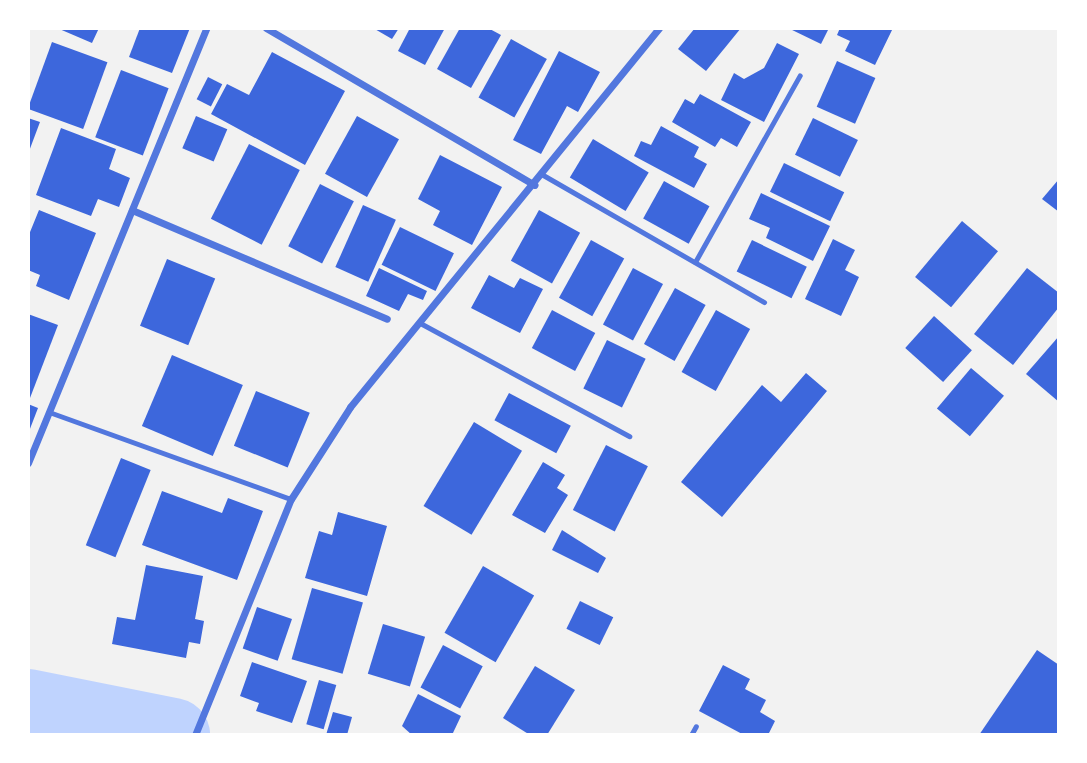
<!DOCTYPE html>
<style>
body{margin:0}
#map{position:relative;width:1087px;height:763px;overflow:hidden;background:#f2f2f2;font-family:"DejaVu Sans",sans-serif}
div>[style]{position:absolute}
[style*='--x']{left:calc(var(--x)*1px);top:calc(var(--y)*1px);width:calc(var(--w)*1px);rotate:calc(var(--a)*1deg)}
.river>*{height:74px;margin:-37px;padding:0 37px;transform-origin:37px;border-radius:37px;background:#bfd3fe}
.building>*{inset:0;background:#3d67dc;transform-origin:0 0}
.service>*{height:5px;margin:-2.5px;padding:0 2.5px;transform-origin:2.5px;border-radius:2.5px;background:#5277de}
.minor>*{height:7px;margin:-3.5px;padding:0 3.5px;transform-origin:3.5px;border-radius:3.5px;background:#5277de}
span{translate:-50% -50%;white-space:nowrap;text-align:center;line-height:1.15;-webkit-text-stroke:6px #fff;paint-order:stroke}
.frame{position:absolute;inset:0;border:30px solid #fff;pointer-events:none}
</style>
<div id="map">
<div class="river">
<div style="--x:28;--y:706;--w:148;--a:11.3"></div>
</div>
<div class="building">
<div style="clip-path:polygon(57px 28px,99px 28px,92px 43px)"></div>
<div style="clip-path:polygon(140px 28px,190px 28px,172px 73px,129px 57px)"></div>
<div style="clip-path:polygon(373px 28px,399px 28px,392px 39px)"></div>
<div style="clip-path:polygon(410px 28px,445px 28px,425px 65px,398px 51px)"></div>
<div style="clip-path:polygon(460px 28px,488px 28px,501px 35px,471px 88px,437px 69px)"></div>
<div style="clip-path:polygon(695px 28px,741px 28px,706px 71px,678px 49px)"></div>
<div style="clip-path:polygon(788px 28px,829px 28px,821px 44px)"></div>
<div style="clip-path:polygon(840px 28px,893px 28px,875px 65px,845px 51px,850px 41px,837px 35px)"></div>
<div style="left:511px;top:39px;width:41px;height:67px;rotate:29deg"></div>
<div style="left:52px;top:42px;width:59px;height:71px;rotate:20deg"></div>
<div style="clip-path:polygon(777px 43px,799px 54px,764px 122px,721px 100px,734px 73px,744px 79px,764px 68px)"></div>
<div style="clip-path:polygon(559px 51px,600px 72px,578px 112px,567px 106px,541px 154px,513px 140px)"></div>
<div style="clip-path:polygon(272px 52px,345px 91px,305px 165px,211px 114px,227px 84px,249px 95px)"></div>
<div style="left:837px;top:61px;width:42px;height:50px;rotate:24deg"></div>
<div style="left:121px;top:70px;width:51px;height:72px;rotate:21deg"></div>
<div style="left:208px;top:77px;width:16px;height:25px;rotate:27deg"></div>
<div style="clip-path:polygon(700px 94px,751px 122px,737px 147px,721px 138px,715px 147px,672px 122px,685px 99px,694px 104px)"></div>
<div style="left:196px;top:116px;width:34px;height:35px;rotate:23deg"></div>
<div style="left:357px;top:116px;width:48px;height:66px;rotate:29deg"></div>
<div style="clip-path:polygon(28px 118px,40px 122px,28px 154px)"></div>
<div style="left:813px;top:118px;width:50px;height:41px;rotate:26deg"></div>
<div style="clip-path:polygon(661px 126px,699px 147px,694px 157px,707px 164px,694px 188px,634px 156px,641px 141px,651px 145px)"></div>
<div style="clip-path:polygon(61px 128px,116px 149px,109px 169px,130px 178px,119px 207px,98px 199px,91px 216px,36px 195px)"></div>
<div style="left:593px;top:139px;width:65px;height:45px;rotate:31deg"></div>
<div style="left:249px;top:144px;width:57px;height:84px;rotate:27deg"></div>
<div style="clip-path:polygon(440px 155px,502px 187px,472px 245px,433px 225px,440px 211px,418px 199px)"></div>
<div style="left:784px;top:163px;width:67px;height:32px;rotate:26deg"></div>
<div style="clip-path:polygon(1059px 179px,1059px 212px,1042px 199px)"></div>
<div style="left:664px;top:181px;width:52px;height:43px;rotate:29deg"></div>
<div style="left:320px;top:184px;width:38px;height:70px;rotate:27deg"></div>
<div style="clip-path:polygon(761px 193px,830px 226px,813px 261px,766px 238px,770px 228px,749px 219px)"></div>
<div style="left:363px;top:205px;width:36px;height:68px;rotate:24deg"></div>
<div style="clip-path:polygon(39px 210px,96px 233px,69px 300px,36px 286px,40px 275px,28px 270px,28px 237px)"></div>
<div style="left:539px;top:210px;width:47px;height:58px;rotate:29deg"></div>
<div style="left:962px;top:221px;width:47px;height:73px;rotate:40deg"></div>
<div style="left:400px;top:227px;width:60px;height:42px;rotate:26deg"></div>
<div style="clip-path:polygon(833px 239px,855px 250px,845px 270px,859px 277px,841px 316px,805px 299px)"></div>
<div style="left:591px;top:240px;width:38px;height:66px;rotate:29deg"></div>
<div style="left:752px;top:240px;width:61px;height:35px;rotate:26deg"></div>
<div style="left:167px;top:259px;width:52px;height:72px;rotate:22deg"></div>
<div style="clip-path:polygon(379px 268px,427px 291px,423px 300px,408px 294px,399px 311px,366px 296px)"></div>
<div style="left:633px;top:268px;width:34px;height:64px;rotate:28deg"></div>
<div style="clip-path:polygon(1027px 268px,1059px 293px,1059px 307px,1013px 365px,974px 334px)"></div>
<div style="clip-path:polygon(489px 275px,514px 288px,520px 278px,543px 289px,520px 333px,471px 308px)"></div>
<div style="left:675px;top:288px;width:35px;height:64px;rotate:29deg"></div>
<div style="left:552px;top:310px;width:49px;height:43px;rotate:28deg"></div>
<div style="left:716px;top:310px;width:39px;height:71px;rotate:29deg"></div>
<div style="clip-path:polygon(28px 314px,58px 325px,30px 398px,28px 397px)"></div>
<div style="left:934px;top:316px;width:51px;height:43px;rotate:42deg"></div>
<div style="clip-path:polygon(1059px 336px,1059px 402px,1026px 374px)"></div>
<div style="left:607px;top:340px;width:43px;height:54px;rotate:26deg"></div>
<div style="left:172px;top:355px;width:77px;height:77px;rotate:23deg"></div>
<div style="left:971px;top:368px;width:43px;height:53px;rotate:40deg"></div>
<div style="clip-path:polygon(806px 373px,827px 391px,722px 517px,681px 482px,762px 385px,781px 402px)"></div>
<div style="left:256px;top:391px;width:58px;height:59px;rotate:22deg"></div>
<div style="left:509px;top:393px;width:70px;height:31px;rotate:28deg"></div>
<div style="clip-path:polygon(28px 404px,38px 408px,28px 434px)"></div>
<div style="left:474px;top:422px;width:56px;height:98px;rotate:31deg"></div>
<div style="left:606px;top:445px;width:47px;height:73px;rotate:27deg"></div>
<div style="left:121px;top:458px;width:32px;height:94px;rotate:22deg"></div>
<div style="clip-path:polygon(543px 462px,565px 475px,557px 488px,568px 495px,545px 533px,512px 515px)"></div>
<div style="clip-path:polygon(162px 491px,222px 513px,228px 498px,263px 511px,237px 580px,142px 545px)"></div>
<div style="clip-path:polygon(338px 512px,387px 526px,367px 596px,305px 578px,319px 531px,332px 535px)"></div>
<div style="clip-path:polygon(562px 530px,606px 558px,598px 573px,552px 550px)"></div>
<div style="clip-path:polygon(146px 565px,203px 576px,195px 619px,204px 621px,200px 644px,189px 642px,186px 658px,112px 644px,117px 617px,135px 620px)"></div>
<div style="left:483px;top:566px;width:59px;height:77px;rotate:30deg"></div>
<div style="left:312px;top:588px;width:53px;height:74px;rotate:16deg"></div>
<div style="left:580px;top:601px;width:37px;height:31px;rotate:26deg"></div>
<div style="left:257px;top:607px;width:37px;height:44px;rotate:19deg"></div>
<div style="left:383px;top:624px;width:44px;height:52px;rotate:17deg"></div>
<div style="left:443px;top:645px;width:45px;height:48px;rotate:28deg"></div>
<div style="clip-path:polygon(1037px 650px,1059px 665px,1059px 735px,979px 735px)"></div>
<div style="clip-path:polygon(252px 662px,307px 681px,292px 723px,256px 711px,259px 703px,240px 696px)"></div>
<div style="clip-path:polygon(723px 665px,750px 679px,745px 689px,766px 700px,760px 712px,775px 721px,768px 735px,744px 735px,699px 711px)"></div>
<div style="clip-path:polygon(535px 666px,575px 690px,547px 735px,530px 735px,503px 718px)"></div>
<div style="left:319px;top:680px;width:18px;height:46px;rotate:16deg"></div>
<div style="clip-path:polygon(418px 694px,461px 716px,452px 735px,412px 735px,402px 726px)"></div>
<div style="clip-path:polygon(333px 712px,352px 717px,347px 735px,326px 735px)"></div>
</div>
<div class="service">
<div style="--x:543;--y:175;--w:255;--a:29.9"></div>
<div style="--x:695;--y:262;--w:214;--a:-60.7"></div>
<div style="--x:420;--y:323;--w:238;--a:28.4"></div>
<div style="--x:49;--y:412;--w:257;--a:19.8"></div>
<div style="--x:691;--y:735;--w:10;--a:-61"></div>
</div>
<div class="minor">
<div style="--x:266;--y:28;--w:311;--a:30.3"></div>
<div style="--x:132;--y:210;--w:277;--a:23.1"></div>
<div style="--x:28;--y:463;--w:470;--a:-67.7"></div>
<div style="--x:195;--y:735;--w:255;--a:-67.9"></div>
<div style="--x:291;--y:499;--w:109;--a:-57.3"></div>
<div style="--x:350;--y:407;--w:489;--a:-50.8"></div>
</div>
<div class="frame"></div>
</div>
